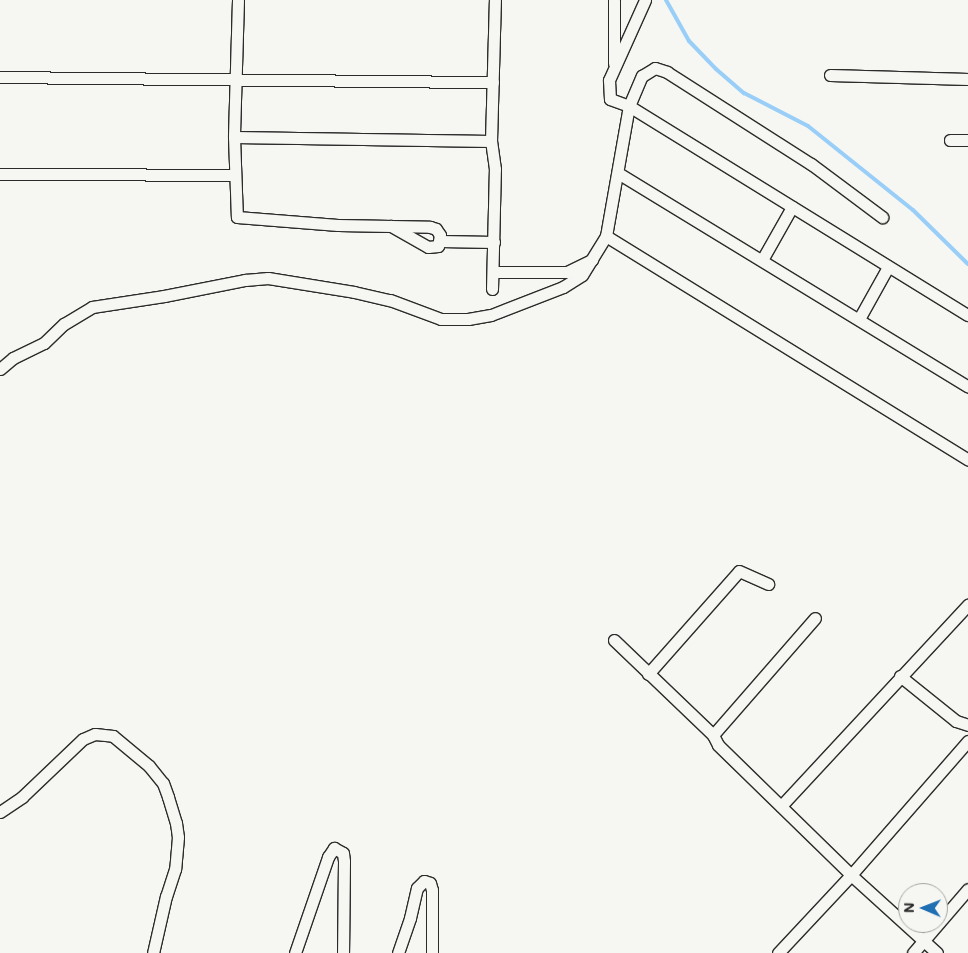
<!DOCTYPE html>
<style>
body{margin:0}
#map{position:relative;width:968px;height:953px;overflow:hidden;background:#f6f6f2;font-family:Mali,sans-serif}
div>[style]{position:absolute}
[style*='--x']{left:calc(var(--x)*1px);top:calc(var(--y)*1px);width:calc(var(--w)*1px);rotate:calc(var(--a)*1deg)}
.stream>*{height:4px;margin:-2px;padding:0 2px;transform-origin:2px;border-radius:2px;background:#98cef7}
.roads{filter:drop-shadow(1px 0 #2b2b2b) drop-shadow(-1px 0 #2b2b2b) drop-shadow(0 1px #2b2b2b) drop-shadow(0 -1px #2b2b2b)}
.street>*{height:11px;margin:-5.5px;padding:0 5.5px;transform-origin:5.5px;border-radius:5.5px;background:#f6f6f2}
span{translate:-50% -50%;white-space:nowrap;text-align:center;line-height:1.15;-webkit-text-stroke:4px #f6f6f2;paint-order:stroke}
.north{position:absolute;left:898px;top:883px;width:50px;height:50px;box-sizing:border-box;background:#f6f6f2;border:1px solid #a5a5a2;border-radius:50%;rotate:271deg;font-size:14px;font-weight:700;line-height:20px;text-align:center;color:#2b2b2b}
.north::after{content:'';display:block;margin:auto;width:18px;height:22px;background:#1f6fb2;clip-path:polygon(50% 0,100% 100%,50% 72%,0 100%)}
</style>
<div id="map">
<div class="stream">
<div style="--x:666;--y:0;--w:47;--a:60.7"></div>
<div style="--x:689;--y:41;--w:39;--a:46"></div>
<div style="--x:716;--y:69;--w:37;--a:41"></div>
<div style="--x:744;--y:93;--w:72;--a:27.3"></div>
<div style="--x:808;--y:126;--w:134;--a:38.7"></div>
<div style="--x:913;--y:210;--w:77;--a:44.5"></div>
</div>
<div class="roads">
<div class="street">
<div style="--x:238;--y:0;--w:137;--a:91.7"></div>
<div style="--x:234;--y:137;--w:80;--a:87.9"></div>
<div style="--x:237;--y:217;--w:101;--a:4.5"></div>
<div style="--x:338;--y:225;--w:53;--a:1.1"></div>
<div style="--x:391;--y:226;--w:39;--a:1"></div>
<div style="--x:430;--y:227;--w:6;--a:18"></div>
<div style="--x:436;--y:229;--w:7;--a:56"></div>
<div style="--x:440;--y:235;--w:11;--a:100"></div>
<div style="--x:438;--y:246;--w:10;--a:174"></div>
<div style="--x:428;--y:247;--w:43;--a:-150.4"></div>
<div style="--x:614;--y:0;--w:63;--a:90"></div>
<div style="--x:645;--y:0;--w:88;--a:114.2"></div>
<div style="--x:609;--y:80;--w:19;--a:87"></div>
<div style="--x:610;--y:99;--w:20;--a:20"></div>
<div style="--x:629;--y:106;--w:398;--a:31.7"></div>
<div style="--x:830;--y:75;--w:138;--a:1.7"></div>
<div style="--x:0;--y:77;--w:493;--a:0.6"></div>
<div style="--x:234;--y:137;--w:257;--a:0.9"></div>
<div style="--x:950;--y:140;--w:18;--a:0"></div>
<div style="--x:618;--y:173;--w:410;--a:31.4"></div>
<div style="--x:0;--y:174;--w:234;--a:0.2"></div>
<div style="--x:606;--y:236;--w:426;--a:31.7"></div>
<div style="--x:440;--y:241;--w:54;--a:1.1"></div>
<div style="--x:762;--y:260;--w:61;--a:-60.5"></div>
<div style="--x:493;--y:272;--w:74;--a:0"></div>
<div style="--x:567;--y:272;--w:28;--a:-26"></div>
<div style="--x:492;--y:289;--w:120;--a:-88.6"></div>
<div style="--x:495;--y:169;--w:28;--a:-98"></div>
<div style="--x:491;--y:141;--w:141;--a:-88.4"></div>
<div style="--x:859;--y:319;--w:60;--a:-60.9"></div>
<div style="--x:0;--y:369;--w:17;--a:-40"></div>
<div style="--x:13;--y:358;--w:34;--a:-26"></div>
<div style="--x:44;--y:343;--w:28;--a:-44"></div>
<div style="--x:64;--y:324;--w:33;--a:-31"></div>
<div style="--x:92;--y:307;--w:73;--a:-8.7"></div>
<div style="--x:164;--y:296;--w:83;--a:-11.2"></div>
<div style="--x:245;--y:280;--w:23;--a:-5"></div>
<div style="--x:268;--y:278;--w:87;--a:9.2"></div>
<div style="--x:354;--y:292;--w:37;--a:13"></div>
<div style="--x:390;--y:300;--w:54;--a:20.4"></div>
<div style="--x:441;--y:319;--w:27;--a:0"></div>
<div style="--x:468;--y:319;--w:23;--a:-10"></div>
<div style="--x:491;--y:315;--w:77;--a:-21.3"></div>
<div style="--x:563;--y:287;--w:22;--a:-32"></div>
<div style="--x:582;--y:275;--w:46;--a:-58.4"></div>
<div style="--x:606;--y:236;--w:132;--a:-80"></div>
<div style="--x:629;--y:106;--w:33;--a:-67"></div>
<div style="--x:642;--y:76;--w:15;--a:-32"></div>
<div style="--x:655;--y:68;--w:13;--a:18"></div>
<div style="--x:667;--y:72;--w:171;--a:32.6"></div>
<div style="--x:811;--y:164;--w:89;--a:36.7"></div>
<div style="--x:614;--y:640;--w:137;--a:43.8"></div>
<div style="--x:713;--y:735;--w:11;--a:63"></div>
<div style="--x:718;--y:745;--w:186;--a:44.3"></div>
<div style="--x:851;--y:875;--w:116;--a:42.2"></div>
<div style="--x:648;--y:674;--w:137;--a:-48.5"></div>
<div style="--x:739;--y:571;--w:32;--a:24"></div>
<div style="--x:900;--y:676;--w:72;--a:38.8"></div>
<div style="--x:956;--y:721;--w:13;--a:18"></div>
<div style="--x:713;--y:735;--w:155;--a:-48.9"></div>
<div style="--x:781;--y:806;--w:275;--a:-47.1"></div>
<div style="--x:0;--y:812;--w:27;--a:-34"></div>
<div style="--x:22;--y:797;--w:84;--a:-43.6"></div>
<div style="--x:83;--y:739;--w:13;--a:-23"></div>
<div style="--x:95;--y:734;--w:18;--a:6"></div>
<div style="--x:113;--y:736;--w:47;--a:39.8"></div>
<div style="--x:149;--y:766;--w:22;--a:51"></div>
<div style="--x:163;--y:783;--w:15;--a:70"></div>
<div style="--x:168;--y:797;--w:27;--a:73"></div>
<div style="--x:176;--y:823;--w:14;--a:82"></div>
<div style="--x:178;--y:837;--w:32;--a:95"></div>
<div style="--x:175;--y:869;--w:28;--a:108"></div>
<div style="--x:166;--y:896;--w:58;--a:102.8"></div>
<div style="--x:295;--y:953;--w:102;--a:-71"></div>
<div style="--x:328;--y:857;--w:11;--a:-56"></div>
<div style="--x:334;--y:848;--w:10;--a:29"></div>
<div style="--x:343;--y:853;--w:8;--a:83"></div>
<div style="--x:344;--y:861;--w:92;--a:90.6"></div>
<div style="--x:398;--y:953;--w:37;--a:-71"></div>
<div style="--x:410;--y:918;--w:31;--a:-77"></div>
<div style="--x:417;--y:888;--w:10;--a:-45"></div>
<div style="--x:424;--y:881;--w:6;--a:18"></div>
<div style="--x:430;--y:883;--w:7;--a:74"></div>
<div style="--x:432;--y:890;--w:63;--a:90"></div>
<div style="--x:778;--y:953;--w:107;--a:-46.9"></div>
<div style="--x:851;--y:875;--w:178;--a:-48.9"></div>
<div style="--x:913;--y:953;--w:84;--a:-49.3"></div>
</div>
</div>
<div class="north">N</div>
</div>
